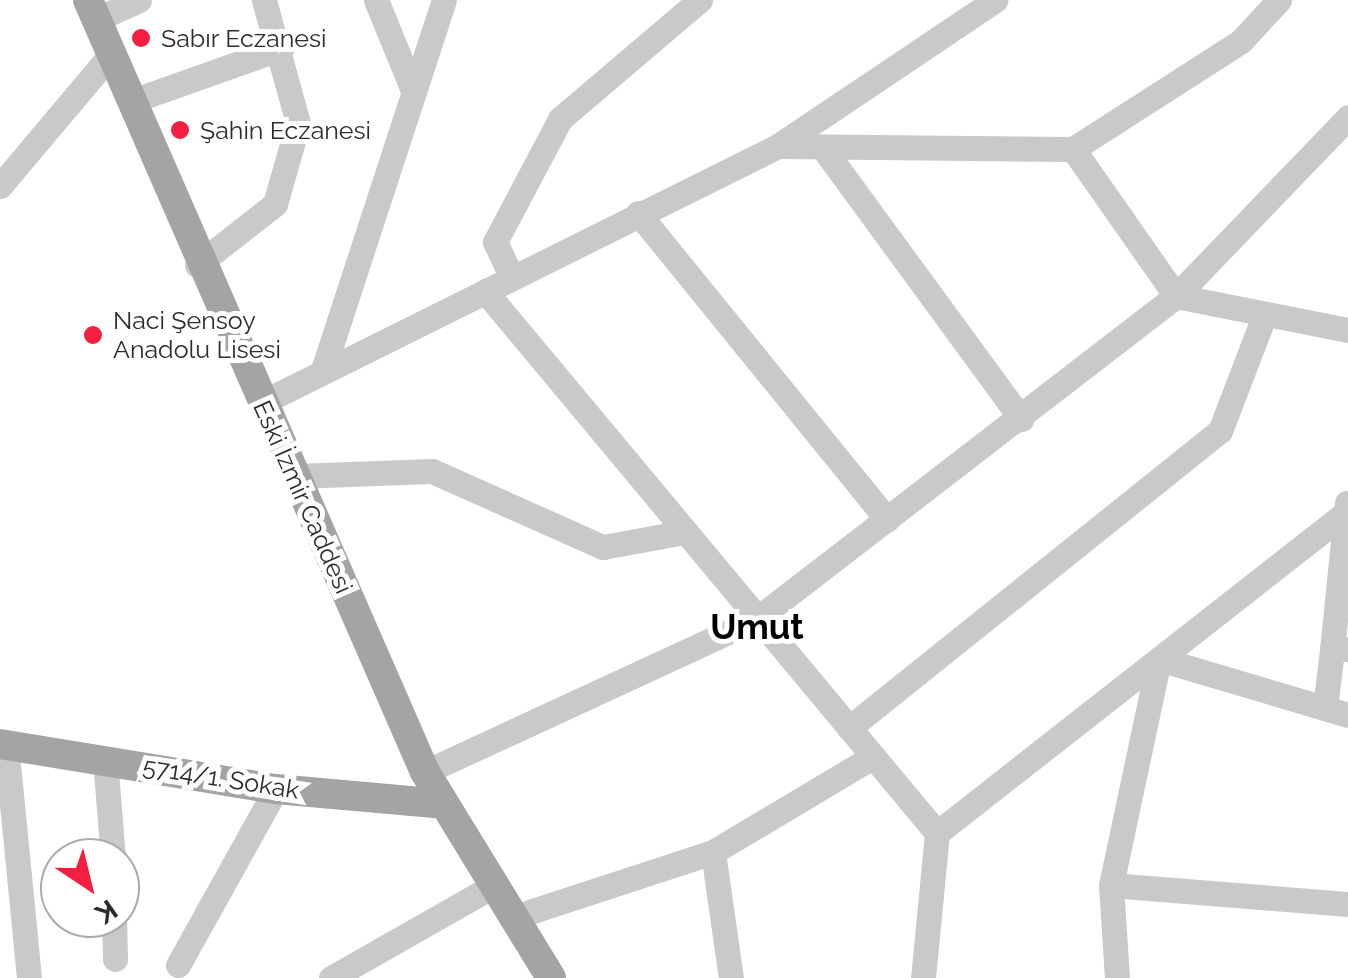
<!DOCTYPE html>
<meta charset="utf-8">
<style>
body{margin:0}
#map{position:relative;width:1348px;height:978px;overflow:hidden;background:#fff;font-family:Raleway,sans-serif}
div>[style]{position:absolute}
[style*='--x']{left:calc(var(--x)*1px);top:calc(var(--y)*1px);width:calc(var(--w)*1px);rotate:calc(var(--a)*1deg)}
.minor>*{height:25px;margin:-12.5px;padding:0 12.5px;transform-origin:12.5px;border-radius:12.5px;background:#c9c9c9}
.major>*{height:30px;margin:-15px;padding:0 15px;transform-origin:15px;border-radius:15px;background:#a4a4a4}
.dots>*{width:28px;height:28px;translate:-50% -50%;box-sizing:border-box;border:5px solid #fff;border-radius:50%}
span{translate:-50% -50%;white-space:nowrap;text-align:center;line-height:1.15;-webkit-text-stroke:10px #fff;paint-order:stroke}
.poi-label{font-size:25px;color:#2c2c2c}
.left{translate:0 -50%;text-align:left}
.street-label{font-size:25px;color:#2c2c2c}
.district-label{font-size:35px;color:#000;font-weight:700}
.north{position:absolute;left:40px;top:838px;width:100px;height:100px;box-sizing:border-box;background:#fff;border:2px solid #ababab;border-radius:50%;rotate:145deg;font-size:28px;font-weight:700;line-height:40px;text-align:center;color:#2c2c2c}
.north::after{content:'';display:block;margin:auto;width:35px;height:45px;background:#f41e40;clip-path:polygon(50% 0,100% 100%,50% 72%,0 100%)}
</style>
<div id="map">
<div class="minor">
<div style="--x:376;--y:0;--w:100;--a:67.8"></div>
<div style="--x:97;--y:19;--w:46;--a:-24.3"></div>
<div style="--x:132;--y:101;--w:159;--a:-19.5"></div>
<div style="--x:778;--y:146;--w:262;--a:-33.9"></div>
<div style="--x:823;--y:148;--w:336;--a:53.8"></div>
<div style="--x:1073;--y:149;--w:179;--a:55"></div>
<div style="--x:1176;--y:296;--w:175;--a:11.2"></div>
<div style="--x:0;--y:186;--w:174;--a:-49.9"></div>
<div style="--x:638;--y:213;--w:395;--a:50.9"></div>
<div style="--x:197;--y:265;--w:99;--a:-38"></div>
<div style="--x:275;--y:204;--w:84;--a:-74.1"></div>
<div style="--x:298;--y:123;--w:128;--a:-105.5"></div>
<div style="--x:512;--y:278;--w:40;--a:-115"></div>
<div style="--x:495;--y:242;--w:139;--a:-62.1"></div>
<div style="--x:560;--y:119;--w:184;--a:-40.4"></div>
<div style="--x:485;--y:291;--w:706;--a:50.17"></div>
<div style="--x:937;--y:833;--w:146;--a:95.5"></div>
<div style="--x:323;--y:370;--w:389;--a:-71.9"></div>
<div style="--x:261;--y:403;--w:577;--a:-26.43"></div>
<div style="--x:778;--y:146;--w:295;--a:0.6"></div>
<div style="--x:1073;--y:149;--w:200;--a:-32.7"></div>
<div style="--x:1241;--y:41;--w:56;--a:-47.2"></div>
<div style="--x:295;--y:476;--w:137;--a:-2.1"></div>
<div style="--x:432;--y:471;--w:187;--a:24"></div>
<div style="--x:603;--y:547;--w:83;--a:-10.4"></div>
<div style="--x:1332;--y:650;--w:148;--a:-84.2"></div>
<div style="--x:1325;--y:708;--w:58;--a:-83.1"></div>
<div style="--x:1332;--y:650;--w:16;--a:-4"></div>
<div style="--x:849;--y:728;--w:475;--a:-38.7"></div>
<div style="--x:1220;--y:431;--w:125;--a:-69"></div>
<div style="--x:6;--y:743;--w:236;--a:84.4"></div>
<div style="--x:105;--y:760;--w:98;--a:85.3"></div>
<div style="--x:425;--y:772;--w:367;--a:-24.8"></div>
<div style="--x:758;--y:618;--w:528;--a:-37.61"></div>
<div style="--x:1176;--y:296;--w:248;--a:-46.1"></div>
<div style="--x:937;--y:833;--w:522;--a:-38.08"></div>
<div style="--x:713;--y:852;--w:127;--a:81.9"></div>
<div style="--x:1111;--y:885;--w:238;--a:4.6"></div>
<div style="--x:114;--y:918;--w:41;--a:88.6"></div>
<div style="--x:511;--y:918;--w:213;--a:-18.1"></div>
<div style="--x:713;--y:852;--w:187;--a:-30.8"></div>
<div style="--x:178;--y:965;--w:201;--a:-60.9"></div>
<div style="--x:331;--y:978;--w:186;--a:-29.6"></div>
<div style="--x:1117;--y:978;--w:93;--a:-93.7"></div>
<div style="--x:1111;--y:885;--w:231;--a:-78"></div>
<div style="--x:1159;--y:659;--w:197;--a:16.5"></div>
</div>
<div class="major">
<div style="--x:88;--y:0;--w:842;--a:66.42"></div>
<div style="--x:425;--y:772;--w:241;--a:58.5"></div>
<div style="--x:0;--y:744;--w:280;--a:9.3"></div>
<div style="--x:276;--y:789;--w:168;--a:5.1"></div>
</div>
<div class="dots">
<div style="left:141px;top:38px;background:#f41e40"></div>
<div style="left:180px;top:130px;background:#f41e40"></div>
<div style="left:93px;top:335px;background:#f41e40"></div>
</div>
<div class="poi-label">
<span class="left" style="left:161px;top:38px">Sabır Eczanesi</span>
<span class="left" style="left:200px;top:130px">Şahin Eczanesi</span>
<span class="left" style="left:113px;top:335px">Naci Şensoy<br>Anadolu Lisesi</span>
</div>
<div class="street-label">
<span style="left:303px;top:497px;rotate:66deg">Eski İzmir Caddesi</span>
<span style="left:221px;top:778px;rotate:9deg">5714/1. Sokak</span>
</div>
<div class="district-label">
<span style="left:757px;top:627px">Umut</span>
</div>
<div class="north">K</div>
</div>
